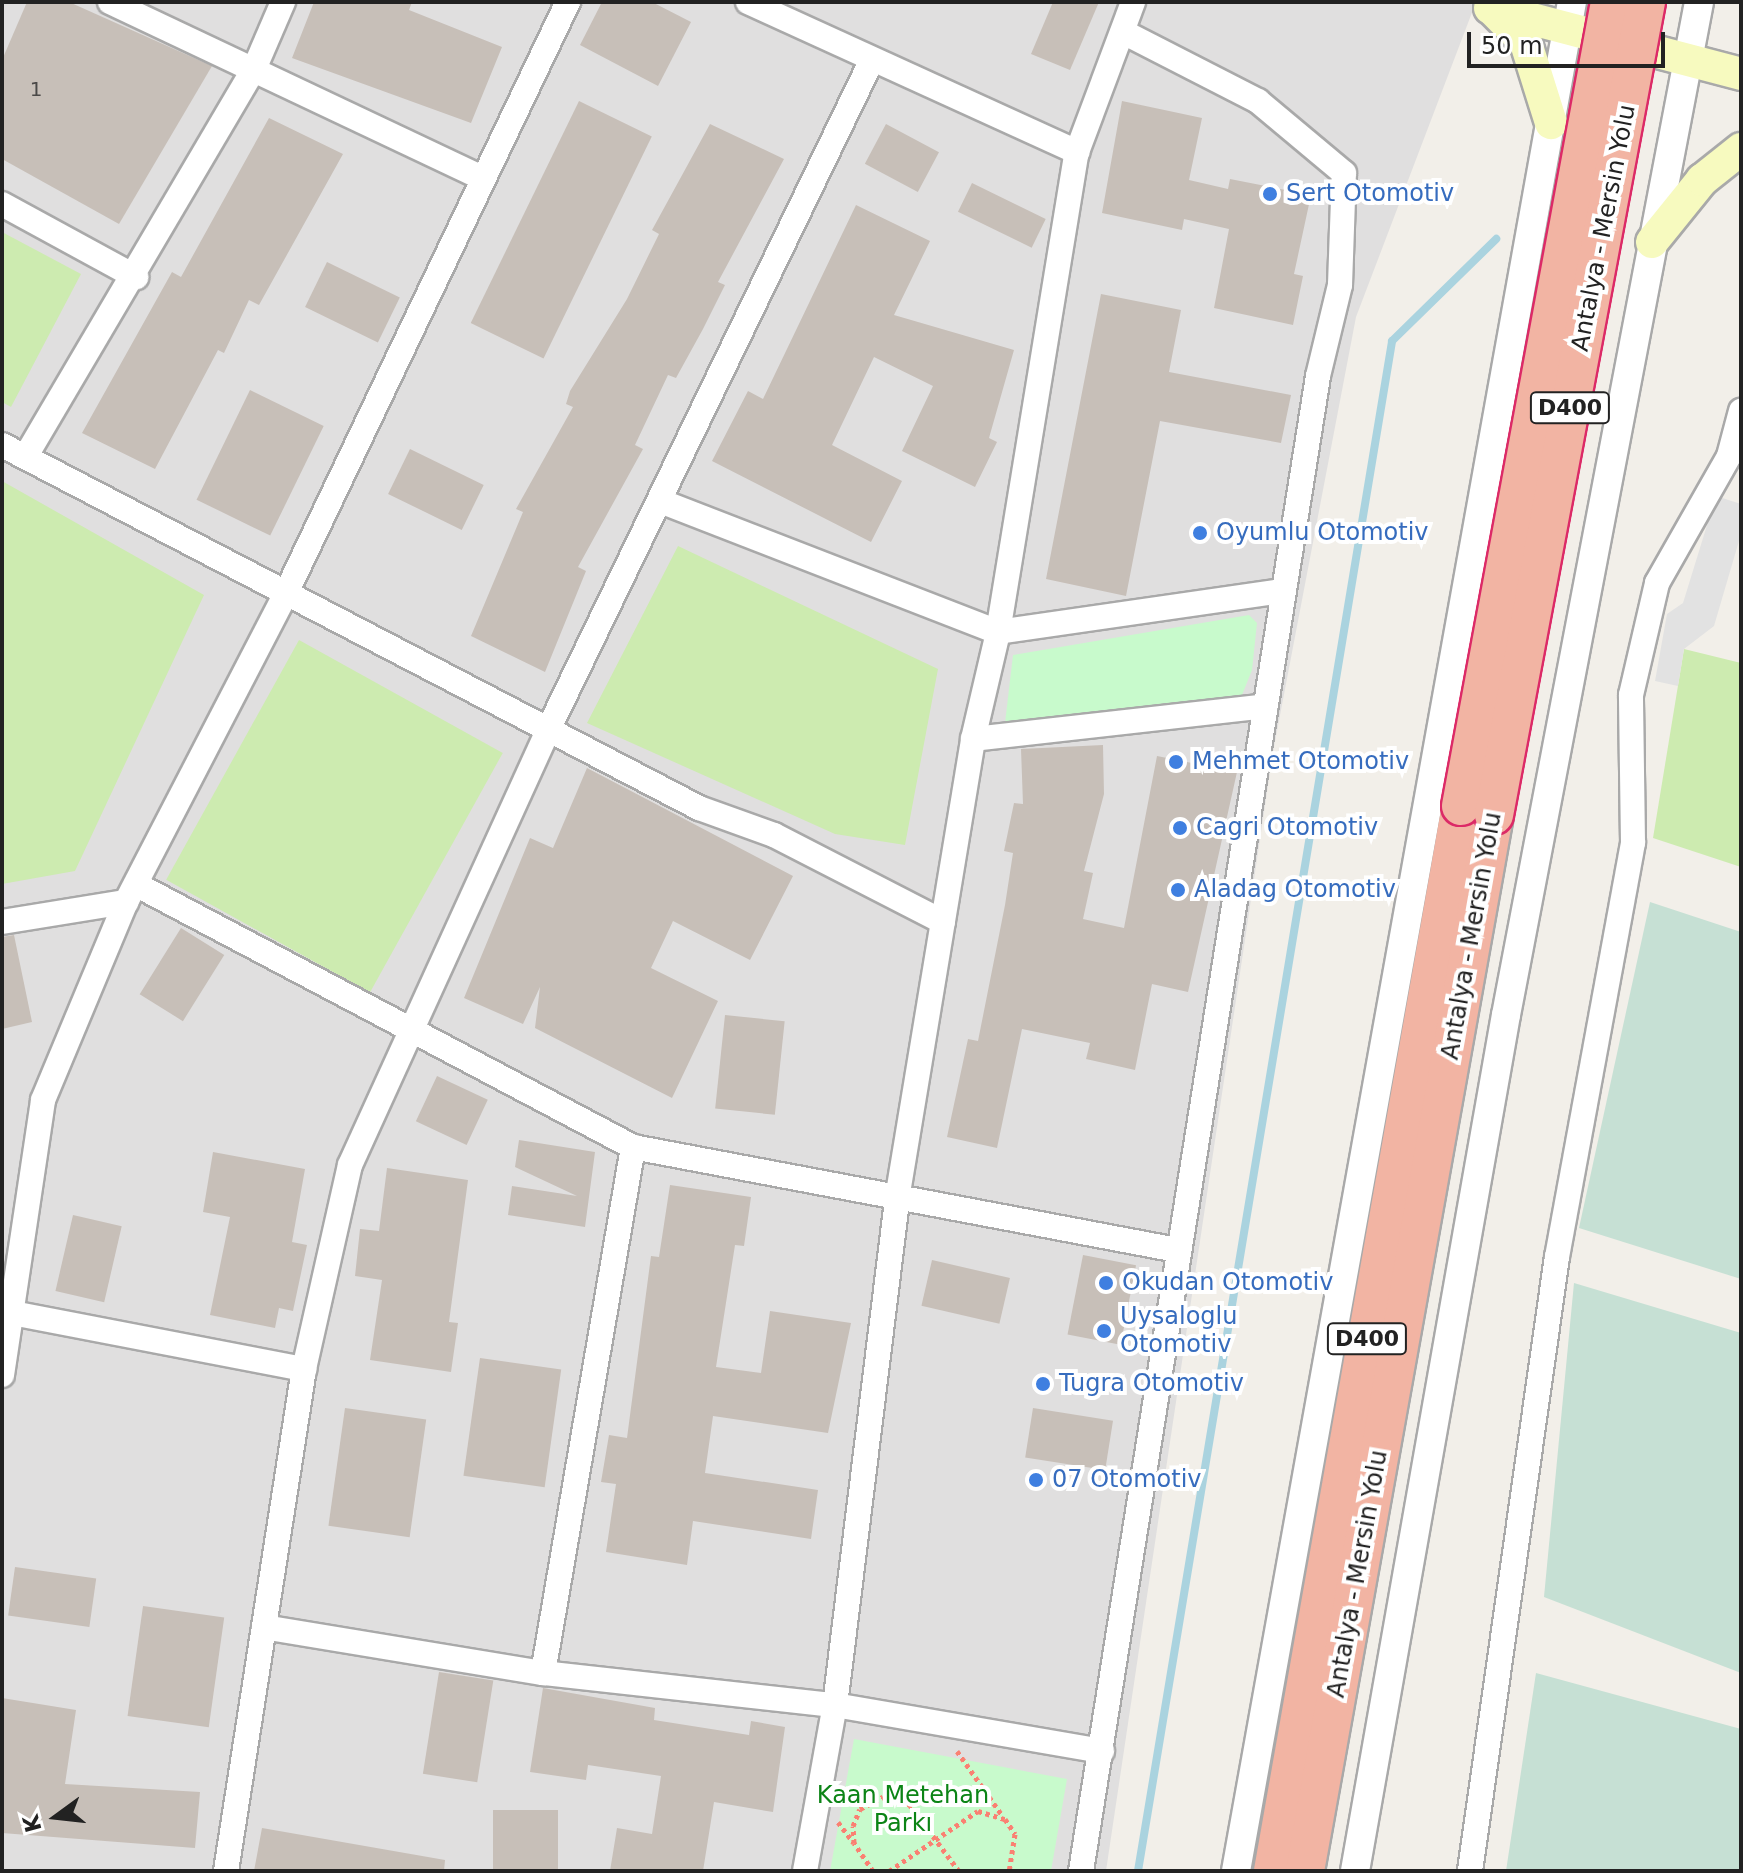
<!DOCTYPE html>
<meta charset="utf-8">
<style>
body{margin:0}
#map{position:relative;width:1743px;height:1873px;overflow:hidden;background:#f2efe9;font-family:"DejaVu Sans",sans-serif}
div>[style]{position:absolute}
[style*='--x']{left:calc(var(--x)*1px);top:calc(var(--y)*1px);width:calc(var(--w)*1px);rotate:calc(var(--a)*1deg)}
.residential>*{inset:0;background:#e0dfdf}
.grass>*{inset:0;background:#cdebb0;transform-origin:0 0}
.wetland>*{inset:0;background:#c6e0d4}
.park>*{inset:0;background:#c8facc}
.parking>*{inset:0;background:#e2e2e2}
.stream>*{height:8px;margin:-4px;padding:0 4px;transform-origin:4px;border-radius:4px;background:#aad3df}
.building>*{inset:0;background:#c7bfb8;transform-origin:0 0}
.path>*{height:5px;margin-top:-2.5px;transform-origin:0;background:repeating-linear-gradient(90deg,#fa8072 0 4px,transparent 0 8px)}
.roads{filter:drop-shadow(2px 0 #a9a9a9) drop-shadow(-2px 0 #a9a9a9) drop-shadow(0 2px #a9a9a9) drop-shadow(0 -2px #a9a9a9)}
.minor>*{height:24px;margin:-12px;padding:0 12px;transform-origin:12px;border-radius:12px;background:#fff}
.tertiary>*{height:28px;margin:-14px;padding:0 14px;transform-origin:14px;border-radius:14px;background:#fff}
.secondary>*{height:32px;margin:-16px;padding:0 16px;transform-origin:16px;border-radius:16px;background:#f7fabf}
.trunk>*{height:38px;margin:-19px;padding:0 19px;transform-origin:19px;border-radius:19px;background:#f2b4a3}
.bridges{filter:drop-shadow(2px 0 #dc2a67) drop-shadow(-2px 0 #dc2a67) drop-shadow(0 2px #dc2a67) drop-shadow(0 -2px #dc2a67)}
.trunk-bridge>*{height:38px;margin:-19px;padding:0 19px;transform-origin:19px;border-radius:19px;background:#f2b4a3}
.dots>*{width:22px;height:22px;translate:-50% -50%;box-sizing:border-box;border:4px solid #fff;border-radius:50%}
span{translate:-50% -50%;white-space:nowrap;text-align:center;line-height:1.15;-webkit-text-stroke:8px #fff;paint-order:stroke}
.number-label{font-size:20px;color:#4b4948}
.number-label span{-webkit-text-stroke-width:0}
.shield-label span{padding:2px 6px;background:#fff;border:2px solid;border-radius:6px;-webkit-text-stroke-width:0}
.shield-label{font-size:22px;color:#222;font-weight:700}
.shop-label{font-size:24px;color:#366cbe}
.left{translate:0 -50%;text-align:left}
.street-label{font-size:24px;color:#222}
.park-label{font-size:24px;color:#0c8416}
.frame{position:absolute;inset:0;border:4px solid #222;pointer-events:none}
.north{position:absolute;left:16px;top:1777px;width:80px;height:80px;-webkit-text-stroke:6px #fff;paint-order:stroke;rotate:255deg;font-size:22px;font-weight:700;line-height:32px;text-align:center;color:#222}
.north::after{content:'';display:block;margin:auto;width:28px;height:36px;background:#222;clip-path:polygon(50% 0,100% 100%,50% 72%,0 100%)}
.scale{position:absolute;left:1467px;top:32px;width:198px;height:36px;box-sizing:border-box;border:4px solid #222;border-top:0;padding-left:10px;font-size:24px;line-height:28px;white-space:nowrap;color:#222;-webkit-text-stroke:6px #fff;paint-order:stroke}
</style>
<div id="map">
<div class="residential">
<div style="clip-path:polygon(2px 2px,1476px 2px,1356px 317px,1273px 752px,1106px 1871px,2px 1871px)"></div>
</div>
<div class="grass">
<div style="clip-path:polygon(2px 232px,81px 274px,11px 407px,2px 402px)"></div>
<div style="clip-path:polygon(2px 481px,204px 595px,75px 871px,2px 884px)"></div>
<div style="clip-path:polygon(678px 546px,938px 669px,905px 845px,835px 834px,587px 723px)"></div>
<div style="left:299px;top:640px;width:233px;height:274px;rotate:29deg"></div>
<div style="clip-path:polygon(1684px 649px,1741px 663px,1741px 867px,1653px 838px)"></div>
</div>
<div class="wetland">
<div style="clip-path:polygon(1650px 902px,1741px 932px,1741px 1279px,1579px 1228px)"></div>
<div style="clip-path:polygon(1574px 1283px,1741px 1333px,1741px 1673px,1544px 1597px)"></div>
<div style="clip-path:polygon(1536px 1673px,1741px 1729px,1741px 1871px,1506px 1871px)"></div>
</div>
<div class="park">
<div style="clip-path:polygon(1249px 615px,1257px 623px,1252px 670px,1242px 695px,1229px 704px,1003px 740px,1013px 655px)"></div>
<div style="clip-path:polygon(854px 1739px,1067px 1779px,1051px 1871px,830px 1871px)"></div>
</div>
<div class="parking">
<div style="clip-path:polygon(1716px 496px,1741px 504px,1741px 534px,1714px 626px,1684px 649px,1678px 686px,1655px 681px,1667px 614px,1683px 603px)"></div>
</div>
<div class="stream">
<div style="--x:1138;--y:1871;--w:1551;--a:-80.57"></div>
<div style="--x:1392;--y:341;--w:146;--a:-44.4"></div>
</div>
<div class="building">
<div style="clip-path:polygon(27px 2px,69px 2px,212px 66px,119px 224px,2px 159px,2px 60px)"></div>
<div style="clip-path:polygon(314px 2px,412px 2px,409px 10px,502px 47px,471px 123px,292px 58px)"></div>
<div style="clip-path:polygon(602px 2px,652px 2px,691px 22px,658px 86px,580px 45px)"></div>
<div style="clip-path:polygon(1053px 2px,1099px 2px,1070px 70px,1031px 54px)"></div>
<div style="left:579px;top:101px;width:81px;height:247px;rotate:26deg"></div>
<div style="clip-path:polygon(1122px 101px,1202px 118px,1189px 180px,1228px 189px,1230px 179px,1311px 195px,1294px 274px,1303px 276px,1293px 325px,1214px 308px,1229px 229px,1184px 219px,1182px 230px,1102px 213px)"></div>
<div style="clip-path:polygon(269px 118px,343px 154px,259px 305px,249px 300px,224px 353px,218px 350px,155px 469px,82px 433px,172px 272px,181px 277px)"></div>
<div style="clip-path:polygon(710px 124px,784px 159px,718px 282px,725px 285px,703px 329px,676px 378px,668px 375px,635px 445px,643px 449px,578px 567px,586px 571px,545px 672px,471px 636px,523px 512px,516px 509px,573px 407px,566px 404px,570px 391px,627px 299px,659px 234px,652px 230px)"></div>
<div style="left:886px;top:124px;width:60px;height:45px;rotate:28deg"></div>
<div style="left:972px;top:183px;width:82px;height:32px;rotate:26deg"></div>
<div style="clip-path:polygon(856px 205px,930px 241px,894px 315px,1014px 350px,989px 438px,997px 442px,975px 487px,902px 451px,933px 386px,874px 357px,832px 445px,902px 481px,871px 542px,712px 461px,748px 391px,763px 399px)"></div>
<div style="left:327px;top:262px;width:81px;height:50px;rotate:26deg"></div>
<div style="clip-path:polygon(1101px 294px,1181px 310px,1169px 372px,1291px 395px,1281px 443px,1160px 421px,1126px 596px,1046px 579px)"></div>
<div style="left:250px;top:390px;width:82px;height:122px;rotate:26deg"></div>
<div style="left:410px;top:449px;width:82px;height:50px;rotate:26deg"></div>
<div style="clip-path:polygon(1103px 745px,1104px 794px,1084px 871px,1093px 873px,1083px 919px,1124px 928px,1157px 756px,1237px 772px,1188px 992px,1152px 984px,1135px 1070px,1086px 1059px,1090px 1043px,1022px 1029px,997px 1148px,947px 1137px,968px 1039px,978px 1041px,1005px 905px,1013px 853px,1004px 851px,1014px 803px,1023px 804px,1021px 749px)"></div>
<div style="clip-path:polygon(587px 768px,793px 876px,750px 960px,673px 921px,651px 968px,718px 1001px,672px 1098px,535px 1028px,540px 987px,523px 1024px,464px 998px,530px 838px,553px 848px)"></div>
<div style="left:181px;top:928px;width:51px;height:78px;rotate:32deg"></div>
<div style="clip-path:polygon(14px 935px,32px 1022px,2px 1029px,2px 937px)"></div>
<div style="left:725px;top:1015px;width:60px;height:94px;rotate:6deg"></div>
<div style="left:437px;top:1076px;width:56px;height:50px;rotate:25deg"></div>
<div style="clip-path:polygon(519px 1140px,595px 1152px,585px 1227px,508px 1215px,512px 1186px,577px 1196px,515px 1167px)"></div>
<div style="clip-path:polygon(213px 1152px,305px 1169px,292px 1242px,307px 1245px,293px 1311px,279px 1308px,275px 1328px,210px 1315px,230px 1217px,203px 1212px)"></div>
<div style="clip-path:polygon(387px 1168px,468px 1180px,449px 1322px,458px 1323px,451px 1372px,370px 1360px,382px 1280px,355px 1276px,360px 1229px,379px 1231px)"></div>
<div style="clip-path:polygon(670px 1185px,751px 1197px,744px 1246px,735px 1245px,716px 1367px,761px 1373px,770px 1311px,851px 1323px,828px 1433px,713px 1416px,705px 1473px,818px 1490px,811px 1539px,693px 1521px,687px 1565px,606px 1552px,616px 1484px,601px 1482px,609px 1435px,627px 1438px,651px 1256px,659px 1257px)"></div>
<div style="left:73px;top:1215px;width:50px;height:78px;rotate:13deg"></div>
<div style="left:1083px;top:1255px;width:54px;height:81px;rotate:11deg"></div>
<div style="left:932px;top:1260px;width:80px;height:47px;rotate:13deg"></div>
<div style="left:480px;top:1358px;width:82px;height:119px;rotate:8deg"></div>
<div style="left:345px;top:1408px;width:82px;height:119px;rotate:8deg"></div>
<div style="left:1033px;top:1408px;width:81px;height:50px;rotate:9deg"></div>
<div style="left:15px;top:1567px;width:82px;height:49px;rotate:8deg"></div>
<div style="left:143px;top:1606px;width:82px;height:111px;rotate:8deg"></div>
<div style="left:439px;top:1672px;width:55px;height:103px;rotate:9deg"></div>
<div style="clip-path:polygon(543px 1688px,655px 1708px,654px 1720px,749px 1735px,751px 1721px,785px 1727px,773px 1812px,714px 1802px,703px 1871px,610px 1871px,617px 1828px,652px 1834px,661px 1776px,588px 1765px,586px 1780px,530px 1772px)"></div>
<div style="clip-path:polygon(2px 1698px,76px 1710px,65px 1784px,200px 1792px,195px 1848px,2px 1833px)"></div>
<div style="left:493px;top:1810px;width:65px;height:61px"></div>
<div style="clip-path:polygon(262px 1828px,445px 1860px,444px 1871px,254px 1871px)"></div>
</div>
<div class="path">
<div style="--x:957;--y:1751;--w:78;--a:54.9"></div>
<div style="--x:838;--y:1822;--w:26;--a:53"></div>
<div style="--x:873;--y:1871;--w:34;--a:-124"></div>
<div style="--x:854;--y:1843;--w:17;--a:-93"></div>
<div style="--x:853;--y:1826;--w:18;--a:-68"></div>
<div style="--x:860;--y:1809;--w:26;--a:-28"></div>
<div style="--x:883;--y:1797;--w:27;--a:15"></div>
<div style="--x:909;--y:1804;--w:84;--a:53.3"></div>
<div style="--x:889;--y:1871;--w:107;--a:-34"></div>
<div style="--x:978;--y:1811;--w:28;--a:17"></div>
<div style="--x:1005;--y:1819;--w:18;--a:56"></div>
<div style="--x:1015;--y:1834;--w:37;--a:99"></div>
</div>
<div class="roads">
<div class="minor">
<div style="--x:110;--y:2;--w:410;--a:25.3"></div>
<div style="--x:748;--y:2;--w:362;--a:24.5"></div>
<div style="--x:2;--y:204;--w:153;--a:28.6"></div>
<div style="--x:2;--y:445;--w:786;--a:27.51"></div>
<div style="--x:699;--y:808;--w:80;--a:19.8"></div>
<div style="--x:774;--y:835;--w:190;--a:27.2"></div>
<div style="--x:27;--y:454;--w:449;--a:-59.5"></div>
<div style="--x:255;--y:67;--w:71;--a:-66.7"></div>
<div style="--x:660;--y:501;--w:362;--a:21.2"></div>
<div style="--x:998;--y:632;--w:288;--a:-8.2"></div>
<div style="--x:973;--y:739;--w:294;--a:-6.4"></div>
<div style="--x:139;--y:886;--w:559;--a:27.85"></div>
<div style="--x:633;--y:1147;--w:554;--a:10.72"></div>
<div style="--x:2;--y:922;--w:126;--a:-9.2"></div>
<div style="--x:2;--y:1311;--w:308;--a:10.9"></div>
<div style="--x:2;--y:1375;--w:278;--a:-81.5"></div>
<div style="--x:43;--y:1100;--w:215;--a:-67.3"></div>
<div style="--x:126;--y:902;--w:350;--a:-62.6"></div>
<div style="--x:287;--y:591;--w:653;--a:-64.5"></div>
<div style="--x:264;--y:1627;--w:283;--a:9.4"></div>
<div style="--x:543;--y:1673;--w:294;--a:6.3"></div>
<div style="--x:835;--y:1705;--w:271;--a:9.8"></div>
<div style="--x:543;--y:1673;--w:534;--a:-80.29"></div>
<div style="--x:226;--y:1871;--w:508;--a:-81.17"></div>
<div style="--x:304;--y:1369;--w:209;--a:-77.3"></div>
<div style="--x:350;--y:1165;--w:478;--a:-65.5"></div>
<div style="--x:548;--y:730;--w:740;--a:-64.2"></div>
<div style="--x:805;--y:1871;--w:169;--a:-79.8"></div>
<div style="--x:835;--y:1705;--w:516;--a:-82.99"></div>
<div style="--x:898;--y:1193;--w:460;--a:-80.6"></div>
<div style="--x:973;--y:739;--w:110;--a:-76.8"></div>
<div style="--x:998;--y:632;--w:486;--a:-80.7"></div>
<div style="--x:1077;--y:152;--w:160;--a:-69.5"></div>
<div style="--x:1081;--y:1871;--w:1514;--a:-80.99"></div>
<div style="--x:1318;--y:376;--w:94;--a:-76.4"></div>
<div style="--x:1340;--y:285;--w:112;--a:-88"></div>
<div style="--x:1344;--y:173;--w:112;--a:-140.1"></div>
<div style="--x:1258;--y:101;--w:152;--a:-152.9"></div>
<div style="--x:1470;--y:1871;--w:620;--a:-81.94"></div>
<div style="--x:1557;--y:1257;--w:421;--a:-79.6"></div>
<div style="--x:1633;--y:843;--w:148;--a:-90.8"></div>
<div style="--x:1631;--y:695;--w:115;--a:-76.9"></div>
<div style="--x:1657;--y:583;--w:146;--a:-60.4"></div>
<div style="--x:1729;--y:456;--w:47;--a:-75.1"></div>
</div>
<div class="tertiary">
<div style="--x:1236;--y:1871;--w:1899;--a:-79.81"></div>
<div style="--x:1355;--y:1871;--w:869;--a:-80"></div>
<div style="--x:1506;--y:1015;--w:1031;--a:-79.21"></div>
</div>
<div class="secondary">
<div style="--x:1490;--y:8;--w:260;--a:14.7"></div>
<div style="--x:1494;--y:11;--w:45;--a:45"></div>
<div style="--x:1526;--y:43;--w:84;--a:72.6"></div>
<div style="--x:1652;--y:242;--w:80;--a:-51.1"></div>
<div style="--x:1702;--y:180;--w:50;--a:-38.5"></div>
</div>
<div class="trunk">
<div style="--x:1273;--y:1871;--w:1081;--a:-79.99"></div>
<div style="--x:1305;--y:1871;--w:1073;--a:-79.85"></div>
</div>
</div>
<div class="bridges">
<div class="trunk-bridge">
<div style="--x:1461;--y:806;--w:818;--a:-79.5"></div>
<div style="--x:1494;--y:815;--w:827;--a:-79.41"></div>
</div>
</div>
<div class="dots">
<div style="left:1270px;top:194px;background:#3f7fe0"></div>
<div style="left:1200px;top:533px;background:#3f7fe0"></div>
<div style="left:1176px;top:762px;background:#3f7fe0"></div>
<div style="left:1180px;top:828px;background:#3f7fe0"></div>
<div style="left:1178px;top:890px;background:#3f7fe0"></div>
<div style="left:1106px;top:1283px;background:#3f7fe0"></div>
<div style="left:1104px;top:1331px;background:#3f7fe0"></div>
<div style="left:1043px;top:1384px;background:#3f7fe0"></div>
<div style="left:1036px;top:1480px;background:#3f7fe0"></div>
</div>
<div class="number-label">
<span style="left:36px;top:89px">1</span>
</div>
<div class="shield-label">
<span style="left:1570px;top:408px">D400</span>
<span style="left:1367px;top:1339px">D400</span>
</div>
<div class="shop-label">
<span class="left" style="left:1286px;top:194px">Sert Otomotiv</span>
<span class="left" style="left:1216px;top:533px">Oyumlu Otomotiv</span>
<span class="left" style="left:1192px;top:762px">Mehmet Otomotiv</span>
<span class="left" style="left:1196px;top:828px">Cagri Otomotiv</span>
<span class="left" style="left:1194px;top:890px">Aladag Otomotiv</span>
<span class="left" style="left:1122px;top:1283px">Okudan Otomotiv</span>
<span class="left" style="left:1120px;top:1331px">Uysaloglu<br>Otomotiv</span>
<span class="left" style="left:1059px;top:1384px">Tugra Otomotiv</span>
<span class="left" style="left:1052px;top:1480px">07 Otomotiv</span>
</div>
<div class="street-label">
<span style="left:1604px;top:228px;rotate:-79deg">Antalya - Mersin Yolu</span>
<span style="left:1472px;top:936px;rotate:-80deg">Antalya - Mersin Yolu</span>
<span style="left:1358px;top:1574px;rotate:-80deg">Antalya - Mersin Yolu</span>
</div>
<div class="park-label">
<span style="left:903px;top:1810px">Kaan Metehan<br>Parkı</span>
</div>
<div class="frame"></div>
<div class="north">K</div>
<div class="scale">50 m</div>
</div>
